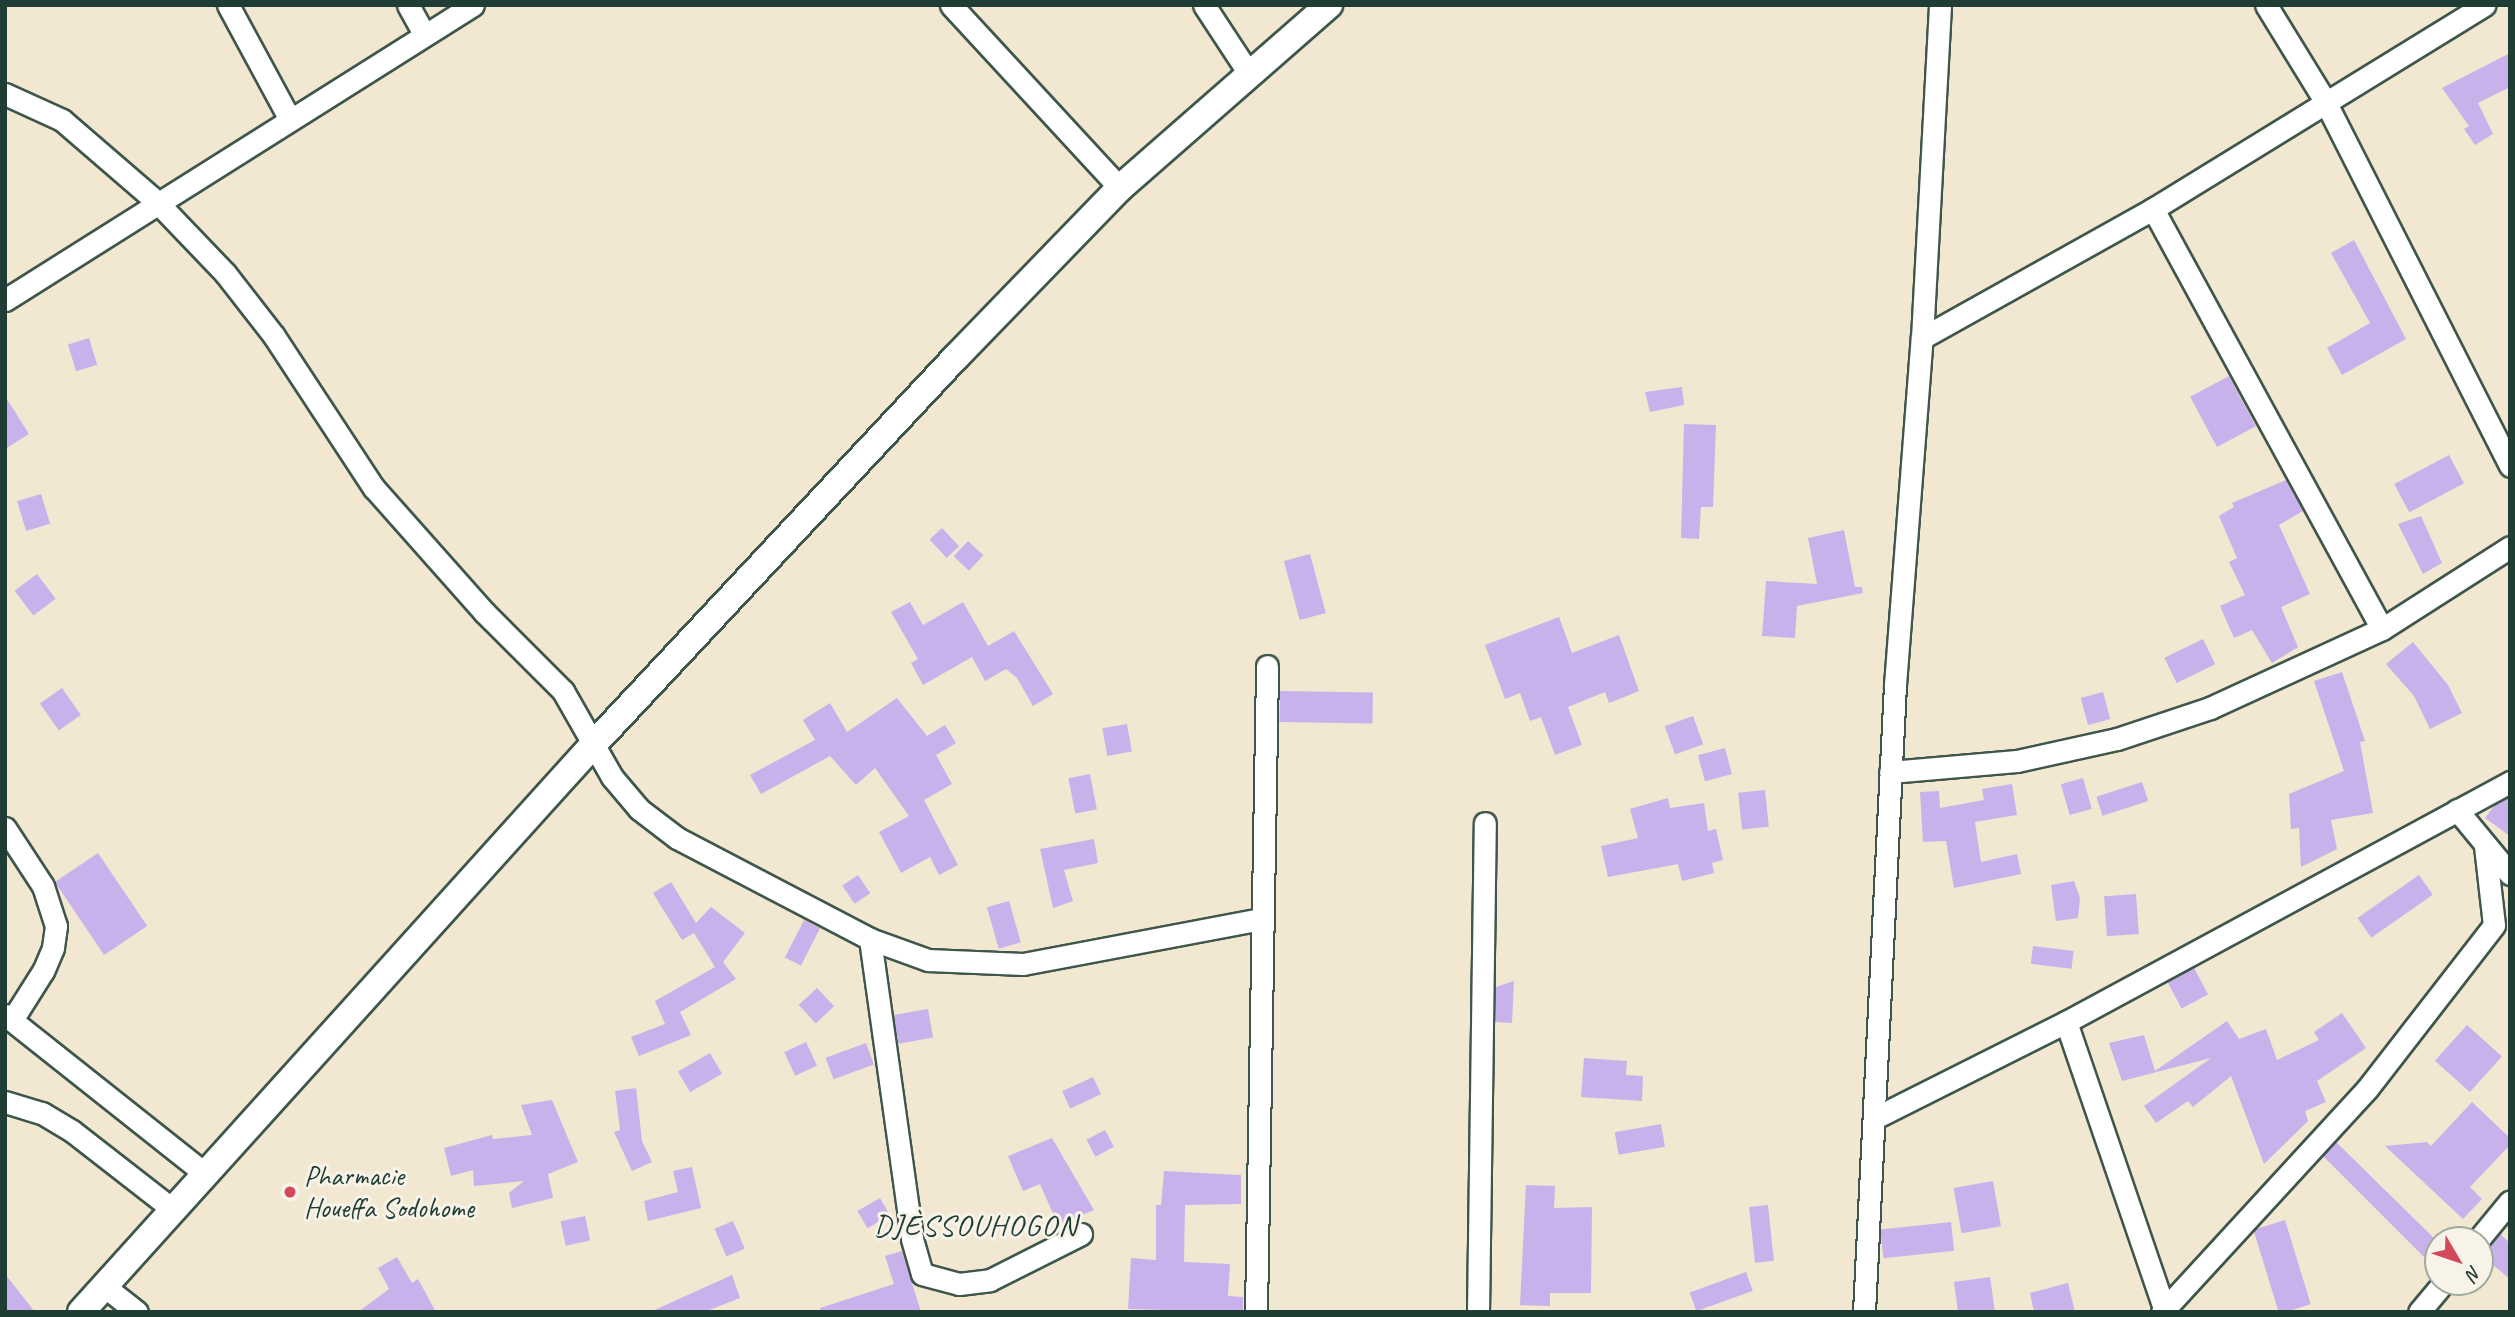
<!DOCTYPE html>
<meta charset="utf-8">
<style>
body{margin:0}
#map{position:relative;width:2515px;height:1317px;overflow:hidden;background:#f2e7d0;font-family:Caveat,sans-serif}
div>[style]{position:absolute}
[style*='--x']{left:calc(var(--x)*1px);top:calc(var(--y)*1px);width:calc(var(--w)*1px);rotate:calc(var(--a)*1deg)}
.building>*{inset:0;background:#c9b2eb;transform-origin:0 0}
.roads{filter:drop-shadow(2px 0 #3f564b) drop-shadow(-2px 0 #3f564b) drop-shadow(0 2px #3f564b) drop-shadow(0 -2px #3f564b)}
.minor>*{height:21px;margin:-10.5px;padding:0 10.5px;transform-origin:10.5px;border-radius:10.5px;background:#fff}
.tertiary>*{height:26px;margin:-13px;padding:0 13px;transform-origin:13px;border-radius:13px;background:#fff}
.dots>*{width:19px;height:19px;translate:-50% -50%;box-sizing:border-box;border:4px solid #f7f3e8;border-radius:50%}
span{translate:-50% -50%;white-space:nowrap;text-align:center;line-height:1.15;-webkit-text-stroke:6px #f7f3e8;paint-order:stroke}
.poi-label{font-size:28px;color:#1f3d34}
.left{translate:0 -50%;text-align:left}
.neighbourhood-label{font-size:30px;color:#1f3d34;letter-spacing:2px}
.frame{position:absolute;inset:0;border:7px solid #1f3d34;pointer-events:none}
.north{position:absolute;left:2424px;top:1226px;width:70px;height:70px;box-sizing:border-box;background:#f7f3e8;border:2px solid #a1aaa0;border-radius:50%;rotate:129deg;font-size:19px;font-weight:700;line-height:28px;text-align:center;color:#1f3d34}
.north::after{content:'';display:block;margin:auto;width:24px;height:32px;background:#d1495b;clip-path:polygon(50% 0,100% 100%,50% 72%,0 100%)}
</style>
<div id="map">
<div class="building">
<div style="clip-path:polygon(2510px 53px,2510px 87px,2478px 103px,2493px 134px,2475px 145px,2464px 129px,2469px 126px,2442px 88px)"></div>
<div style="clip-path:polygon(2354px 240px,2406px 339px,2342px 375px,2327px 348px,2370px 323px,2331px 253px)"></div>
<div style="left:89px;top:338px;width:28px;height:22px;rotate:73deg"></div>
<div style="left:2229px;top:376px;width:57px;height:44px;rotate:62deg"></div>
<div style="clip-path:polygon(1682px 387px,1684px 405px,1650px 412px,1645px 392px)"></div>
<div style="clip-path:polygon(5px 396px,29px 434px,5px 449px)"></div>
<div style="clip-path:polygon(1684px 424px,1716px 425px,1713px 507px,1701px 507px,1699px 539px,1681px 538px)"></div>
<div style="left:2449px;top:455px;width:32px;height:62px;rotate:62deg"></div>
<div style="clip-path:polygon(2286px 480px,2303px 511px,2279px 525px,2310px 594px,2281px 607px,2298px 647px,2272px 663px,2252px 630px,2234px 638px,2220px 606px,2245px 595px,2229px 562px,2237px 558px,2219px 516px,2234px 507px,2232px 503px)"></div>
<div style="left:41px;top:494px;width:31px;height:25px;rotate:73deg"></div>
<div style="clip-path:polygon(2421px 516px,2442px 563px,2423px 574px,2398px 524px)"></div>
<div style="left:942px;top:528px;width:25px;height:17px;rotate:47deg"></div>
<div style="clip-path:polygon(1844px 530px,1855px 587px,1862px 587px,1863px 593px,1797px 606px,1795px 638px,1762px 636px,1766px 581px,1817px 584px,1808px 538px)"></div>
<div style="left:968px;top:541px;width:21px;height:21px;rotate:43deg"></div>
<div style="left:1310px;top:554px;width:61px;height:27px;rotate:75deg"></div>
<div style="left:37px;top:574px;width:31px;height:28px;rotate:53deg"></div>
<div style="clip-path:polygon(910px 602px,923px 625px,963px 602px,988px 646px,1014px 631px,1053px 694px,1033px 706px,1017px 678px,1006px 669px,985px 681px,972px 657px,923px 685px,911px 663px,918px 659px,891px 612px)"></div>
<div style="clip-path:polygon(1559px 617px,1572px 653px,1619px 635px,1639px 691px,1609px 703px,1605px 692px,1568px 707px,1582px 745px,1555px 755px,1541px 717px,1530px 721px,1520px 693px,1505px 699px,1485px 645px)"></div>
<div style="left:2203px;top:639px;width:28px;height:43px;rotate:64deg"></div>
<div style="clip-path:polygon(2413px 642px,2448px 685px,2462px 713px,2430px 729px,2414px 696px,2386px 664px)"></div>
<div style="clip-path:polygon(2342px 672px,2365px 741px,2360px 742px,2373px 813px,2331px 820px,2337px 849px,2301px 867px,2299px 828px,2291px 829px,2289px 794px,2344px 771px,2314px 681px)"></div>
<div style="left:62px;top:688px;width:33px;height:27px;rotate:55deg"></div>
<div style="left:1280px;top:691px;width:93px;height:31px;rotate:1deg"></div>
<div style="left:2103px;top:692px;width:28px;height:23px;rotate:75deg"></div>
<div style="clip-path:polygon(897px 698px,927px 736px,945px 725px,956px 743px,936px 755px,952px 784px,924px 800px,958px 865px,939px 875px,930px 857px,901px 873px,879px 832px,909px 816px,875px 768px,856px 785px,830px 756px,761px 794px,750px 775px,815px 740px,803px 720px,830px 703px,847px 732px)"></div>
<div style="left:1693px;top:716px;width:30px;height:30px;rotate:70deg"></div>
<div style="left:1127px;top:724px;width:28px;height:25px;rotate:80deg"></div>
<div style="left:1725px;top:748px;width:27px;height:28px;rotate:75deg"></div>
<div style="left:1090px;top:774px;width:36px;height:22px;rotate:79deg"></div>
<div style="left:2083px;top:778px;width:32px;height:23px;rotate:74deg"></div>
<div style="left:2142px;top:782px;width:20px;height:48px;rotate:72deg"></div>
<div style="clip-path:polygon(2012px 784px,2017px 815px,1975px 822px,1981px 862px,2017px 854px,2021px 874px,1954px 888px,1946px 841px,1923px 842px,1920px 792px,1939px 791px,1940px 808px,1984px 800px,1982px 789px)"></div>
<div style="left:1765px;top:790px;width:37px;height:27px;rotate:84deg"></div>
<div style="clip-path:polygon(2510px 797px,2510px 836px,2485px 818px,2494px 806px)"></div>
<div style="clip-path:polygon(1668px 798px,1670px 808px,1704px 803px,1708px 831px,1716px 829px,1723px 860px,1712px 863px,1714px 873px,1682px 881px,1678px 864px,1608px 877px,1601px 846px,1638px 838px,1630px 809px)"></div>
<div style="clip-path:polygon(1094px 839px,1098px 863px,1064px 870px,1073px 901px,1053px 908px,1040px 849px)"></div>
<div style="left:98px;top:853px;width:88px;height:52px;rotate:56deg"></div>
<div style="left:858px;top:875px;width:22px;height:19px;rotate:56deg"></div>
<div style="left:2419px;top:875px;width:24px;height:75px;rotate:55deg"></div>
<div style="clip-path:polygon(2074px 881px,2080px 898px,2078px 918px,2056px 921px,2051px 885px)"></div>
<div style="clip-path:polygon(671px 882px,696px 923px,711px 907px,745px 933px,723px 962px,736px 979px,680px 1012px,691px 1035px,639px 1056px,631px 1037px,665px 1024px,655px 1001px,715px 967px,694px 933px,682px 940px,653px 893px)"></div>
<div style="left:2136px;top:894px;width:40px;height:32px;rotate:86deg"></div>
<div style="left:1009px;top:901px;width:43px;height:23px;rotate:74deg"></div>
<div style="left:804px;top:920px;width:18px;height:42px;rotate:27deg"></div>
<div style="left:2033px;top:946px;width:41px;height:18px;rotate:7deg"></div>
<div style="left:2194px;top:968px;width:30px;height:30px;rotate:62deg"></div>
<div style="clip-path:polygon(1514px 981px,1512px 1023px,1495px 1022px,1496px 987px)"></div>
<div style="left:817px;top:988px;width:25px;height:25px;rotate:47deg"></div>
<div style="left:928px;top:1009px;width:29px;height:35px;rotate:80deg"></div>
<div style="clip-path:polygon(2342px 1013px,2366px 1048px,2317px 1081px,2326px 1102px,2305px 1111px,2308px 1121px,2264px 1164px,2231px 1076px,2193px 1107px,2188px 1101px,2156px 1123px,2144px 1106px,2211px 1058px,2122px 1081px,2109px 1043px,2144px 1035px,2155px 1071px,2227px 1021px,2239px 1039px,2266px 1029px,2277px 1060px,2319px 1040px,2314px 1032px)"></div>
<div style="left:2467px;top:1025px;width:47px;height:48px;rotate:42deg"></div>
<div style="left:806px;top:1042px;width:26px;height:24px;rotate:65deg"></div>
<div style="left:866px;top:1043px;width:23px;height:43px;rotate:70deg"></div>
<div style="left:710px;top:1053px;width:24px;height:37px;rotate:60deg"></div>
<div style="clip-path:polygon(1584px 1058px,1627px 1061px,1626px 1075px,1643px 1076px,1642px 1101px,1581px 1097px)"></div>
<div style="left:1093px;top:1077px;width:19px;height:34px;rotate:65deg"></div>
<div style="clip-path:polygon(636px 1088px,642px 1141px,652px 1162px,632px 1171px,614px 1132px,620px 1130px,615px 1091px)"></div>
<div style="clip-path:polygon(552px 1100px,578px 1162px,548px 1174px,553px 1198px,512px 1208px,509px 1193px,524px 1181px,474px 1186px,473px 1170px,451px 1176px,444px 1148px,492px 1135px,493px 1139px,532px 1135px,521px 1105px)"></div>
<div style="clip-path:polygon(2472px 1102px,2510px 1138px,2510px 1145px,2470px 1187px,2482px 1199px,2463px 1219px,2385px 1146px,2427px 1142px,2431px 1146px)"></div>
<div style="left:1661px;top:1124px;width:23px;height:47px;rotate:80deg"></div>
<div style="left:1105px;top:1130px;width:19px;height:21px;rotate:62deg"></div>
<div style="clip-path:polygon(1052px 1138px,1094px 1210px,1058px 1225px,1040px 1184px,1023px 1191px,1008px 1156px)"></div>
<div style="clip-path:polygon(2336px 1142px,2438px 1242px,2438px 1251px,2428px 1261px,2323px 1156px)"></div>
<div style="clip-path:polygon(692px 1167px,701px 1208px,648px 1221px,644px 1201px,678px 1192px,673px 1171px)"></div>
<div style="clip-path:polygon(1164px 1171px,1241px 1175px,1241px 1204px,1185px 1205px,1184px 1262px,1230px 1264px,1228px 1296px,1243px 1297px,1243px 1312px,1128px 1309px,1131px 1258px,1156px 1260px,1156px 1205px,1161px 1205px)"></div>
<div style="left:1993px;top:1181px;width:46px;height:40px;rotate:80deg"></div>
<div style="clip-path:polygon(1526px 1185px,1555px 1186px,1554px 1208px,1592px 1207px,1591px 1293px,1550px 1293px,1550px 1306px,1520px 1305px)"></div>
<div style="left:880px;top:1198px;width:20px;height:26px;rotate:60deg"></div>
<div style="left:1768px;top:1205px;width:56px;height:19px;rotate:84deg"></div>
<div style="left:585px;top:1216px;width:25px;height:25px;rotate:78deg"></div>
<div style="left:2285px;top:1220px;width:88px;height:33px;rotate:73deg"></div>
<div style="left:733px;top:1221px;width:30px;height:20px;rotate:67deg"></div>
<div style="left:1951px;top:1222px;width:29px;height:71px;rotate:84deg"></div>
<div style="clip-path:polygon(2500px 1234px,2510px 1243px,2510px 1279px,2481px 1255px)"></div>
<div style="clip-path:polygon(902px 1251px,921px 1312px,820px 1312px,820px 1308px,894px 1284px,885px 1256px)"></div>
<div style="clip-path:polygon(397px 1257px,412px 1283px,418px 1279px,436px 1312px,358px 1312px,389px 1289px,378px 1268px)"></div>
<div style="left:1746px;top:1272px;width:20px;height:60px;rotate:70deg"></div>
<div style="clip-path:polygon(5px 1274px,35px 1312px,5px 1312px)"></div>
<div style="clip-path:polygon(732px 1275px,740px 1298px,704px 1312px,650px 1312px)"></div>
<div style="clip-path:polygon(1990px 1277px,1995px 1312px,1958px 1312px,1954px 1282px)"></div>
<div style="clip-path:polygon(2068px 1283px,2075px 1312px,2034px 1312px,2030px 1293px)"></div>
</div>
<div class="roads">
<div class="minor">
<div style="--x:228;--y:5;--w:128;--a:61.6"></div>
<div style="--x:408;--y:5;--w:33;--a:61"></div>
<div style="--x:951;--y:5;--w:249;--a:47.3"></div>
<div style="--x:1204;--y:5;--w:80;--a:56.7"></div>
<div style="--x:2266;--y:5;--w:113;--a:58.4"></div>
<div style="--x:2325;--y:101;--w:409;--a:63.1"></div>
<div style="--x:5;--y:94;--w:63;--a:24.5"></div>
<div style="--x:62;--y:120;--w:124;--a:40.8"></div>
<div style="--x:156;--y:201;--w:100;--a:46.2"></div>
<div style="--x:225;--y:273;--w:80;--a:52.1"></div>
<div style="--x:274;--y:336;--w:182;--a:56.7"></div>
<div style="--x:374;--y:488;--w:166;--a:48.4"></div>
<div style="--x:484;--y:612;--w:112;--a:45"></div>
<div style="--x:563;--y:691;--w:99;--a:60.3"></div>
<div style="--x:612;--y:777;--w:42;--a:49.8"></div>
<div style="--x:639;--y:809;--w:48;--a:37.3"></div>
<div style="--x:677;--y:838;--w:218;--a:27.6"></div>
<div style="--x:870;--y:939;--w:62;--a:19.9"></div>
<div style="--x:928;--y:960;--w:95;--a:2.4"></div>
<div style="--x:1023;--y:964;--w:243;--a:-10.7"></div>
<div style="--x:2153;--y:209;--w:478;--a:61.4"></div>
<div style="--x:2382;--y:629;--w:152;--a:-32.6"></div>
<div style="--x:5;--y:300;--w:553;--a:-32.22"></div>
<div style="--x:1922;--y:338;--w:333;--a:-86.9"></div>
<div style="--x:1890;--y:772;--w:127;--a:-5"></div>
<div style="--x:2017;--y:761;--w:102;--a:-12.4"></div>
<div style="--x:2117;--y:739;--w:98;--a:-18.4"></div>
<div style="--x:2210;--y:708;--w:189;--a:-24.7"></div>
<div style="--x:2457;--y:810;--w:83;--a:50.4"></div>
<div style="--x:5;--y:828;--w:69;--a:56.8"></div>
<div style="--x:43;--y:886;--w:42;--a:72"></div>
<div style="--x:56;--y:926;--w:22;--a:98"></div>
<div style="--x:53;--y:948;--w:25;--a:113"></div>
<div style="--x:43;--y:971;--w:58;--a:122.3"></div>
<div style="--x:870;--y:939;--w:303;--a:82"></div>
<div style="--x:912;--y:1239;--w:36;--a:74"></div>
<div style="--x:922;--y:1274;--w:38;--a:15"></div>
<div style="--x:959;--y:1284;--w:31;--a:-7"></div>
<div style="--x:990;--y:1280;--w:102;--a:-26.8"></div>
<div style="--x:5;--y:1015;--w:253;--a:38.4"></div>
<div style="--x:2066;--y:1022;--w:302;--a:71.1"></div>
<div style="--x:5;--y:1102;--w:39;--a:17"></div>
<div style="--x:42;--y:1113;--w:35;--a:31"></div>
<div style="--x:72;--y:1131;--w:125;--a:37.9"></div>
<div style="--x:1875;--y:1118;--w:214;--a:-26.7"></div>
<div style="--x:2066;--y:1022;--w:505;--a:-28.39"></div>
<div style="--x:2478;--y:1240;--w:50;--a:-50.6"></div>
<div style="--x:104;--y:1286;--w:42;--a:38.2"></div>
<div style="--x:1256;--y:1312;--w:646;--a:-89.02"></div>
<div style="--x:1478;--y:1312;--w:489;--a:-89.2"></div>
<div style="--x:1864;--y:1312;--w:628;--a:-87.17"></div>
<div style="--x:1895;--y:685;--w:348;--a:-85.6"></div>
<div style="--x:1922;--y:338;--w:265;--a:-29.2"></div>
<div style="--x:2153;--y:209;--w:389;--a:-31.6"></div>
<div style="--x:2162;--y:1312;--w:303;--a:-47.4"></div>
<div style="--x:2367;--y:1089;--w:207;--a:-52.2"></div>
<div style="--x:2494;--y:925;--w:80;--a:-96.5"></div>
<div style="--x:2419;--y:1312;--w:39;--a:-50"></div>
</div>
<div class="tertiary">
<div style="--x:81;--y:1312;--w:764;--a:-47.92"></div>
<div style="--x:593;--y:745;--w:531;--a:-46.91"></div>
<div style="--x:956;--y:357;--w:235;--a:-45.9"></div>
<div style="--x:1120;--y:188;--w:278;--a:-41.2"></div>
</div>
</div>
<div class="dots">
<div style="left:290px;top:1192px;background:#d1495b"></div>
</div>
<div class="poi-label">
<span class="left" style="left:304px;top:1192px">Pharmacie<br>Houeffa Sodohome</span>
</div>
<div class="neighbourhood-label">
<span style="left:976px;top:1225px">DJÈSSOUHOGON</span>
</div>
<div class="frame"></div>
<div class="north">N</div>
</div>
